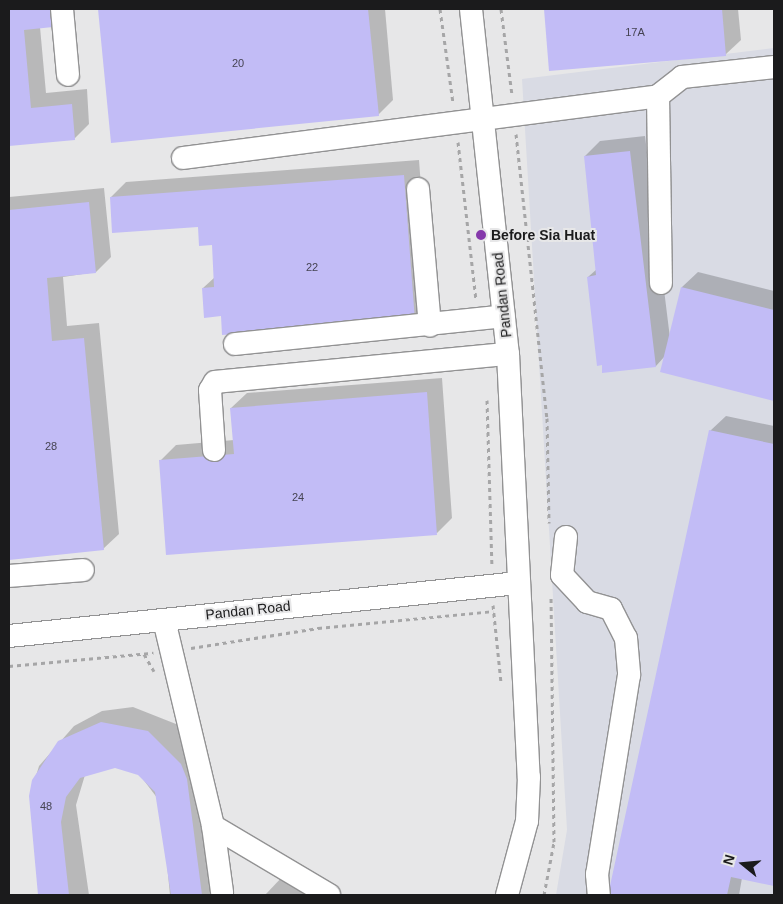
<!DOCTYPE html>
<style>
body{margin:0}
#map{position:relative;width:783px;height:904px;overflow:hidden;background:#e7e7e8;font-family:Helvetica,sans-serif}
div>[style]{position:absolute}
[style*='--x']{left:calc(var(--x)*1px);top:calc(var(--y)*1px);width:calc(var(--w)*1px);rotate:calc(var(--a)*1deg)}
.built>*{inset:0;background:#d9dbe4}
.shadow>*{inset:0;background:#0003}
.building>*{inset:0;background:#c2bcf6}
.path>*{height:3px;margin-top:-1.5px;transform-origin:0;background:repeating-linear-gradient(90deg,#a6a6a7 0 4px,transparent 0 8px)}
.roads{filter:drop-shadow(1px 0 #929293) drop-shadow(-1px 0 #929293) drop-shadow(0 1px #929293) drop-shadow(0 -1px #929293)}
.minor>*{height:22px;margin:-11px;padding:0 11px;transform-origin:11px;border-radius:11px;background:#fff}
.dots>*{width:14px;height:14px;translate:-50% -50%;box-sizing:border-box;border:2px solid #e7e7e8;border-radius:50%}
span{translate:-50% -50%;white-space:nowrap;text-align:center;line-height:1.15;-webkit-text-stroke:4px #e7e7e8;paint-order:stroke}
.number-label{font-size:11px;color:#454352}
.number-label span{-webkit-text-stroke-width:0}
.poi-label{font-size:14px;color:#1b1b1c;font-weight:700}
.left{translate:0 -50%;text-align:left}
.street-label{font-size:14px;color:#1b1b1c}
.frame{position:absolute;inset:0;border:10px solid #1b1b1c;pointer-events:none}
.north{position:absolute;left:718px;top:839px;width:50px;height:50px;-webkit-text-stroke:4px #e7e7e8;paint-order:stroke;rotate:287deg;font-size:14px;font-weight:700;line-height:20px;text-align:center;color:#1b1b1c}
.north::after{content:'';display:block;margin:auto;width:18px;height:22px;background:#1b1b1c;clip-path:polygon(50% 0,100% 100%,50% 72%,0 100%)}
</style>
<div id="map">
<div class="built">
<div style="clip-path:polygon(774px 48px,774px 895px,556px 895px,567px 830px,522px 79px)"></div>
</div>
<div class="shadow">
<div style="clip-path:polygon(9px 9px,67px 9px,40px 27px,46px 93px,87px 89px,89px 124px,74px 139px,9px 145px)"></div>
<div style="clip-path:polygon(99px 9px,385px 9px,393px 100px,378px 115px,112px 142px)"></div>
<div style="clip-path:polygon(545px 9px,738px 9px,741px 40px,725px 55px,550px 70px)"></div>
<div style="clip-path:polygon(645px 136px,670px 338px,682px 287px,698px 272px,774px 291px,774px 399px,662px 371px,665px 356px,656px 366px,603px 372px,588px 277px,597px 269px,585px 156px,600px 141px)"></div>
<div style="clip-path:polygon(419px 160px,430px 304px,414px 320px,203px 288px,215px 277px,213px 244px,199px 225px,111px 197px,126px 182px)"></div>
<div style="clip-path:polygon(104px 188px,111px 257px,96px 272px,63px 277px,67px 326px,99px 323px,119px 534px,103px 549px,9px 559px,9px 197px)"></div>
<div style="clip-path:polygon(442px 378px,452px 518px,437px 533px,161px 460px,176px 445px,234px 440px,231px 408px,247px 393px)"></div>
<div style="clip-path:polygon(726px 416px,774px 426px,774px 885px,742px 878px,739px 895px,610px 895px,710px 431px)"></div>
<div style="clip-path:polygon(133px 707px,176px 724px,202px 763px,217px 895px,170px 895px,161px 803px,139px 774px,115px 766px,85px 775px,76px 805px,89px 895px,41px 895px,30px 796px,39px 766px,74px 726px,102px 711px)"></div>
<div style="clip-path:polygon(284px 875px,314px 895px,265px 895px)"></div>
</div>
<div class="building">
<div style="clip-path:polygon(9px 9px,51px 9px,53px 27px,24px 30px,31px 108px,72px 104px,75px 140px,9px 146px)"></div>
<div style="clip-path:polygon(98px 9px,368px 9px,379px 116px,111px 143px)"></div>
<div style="clip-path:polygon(544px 9px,722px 9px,726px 56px,549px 71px)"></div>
<div style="clip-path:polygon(630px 151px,656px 367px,602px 373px,602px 365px,597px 366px,587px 277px,596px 275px,584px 156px)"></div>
<div style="clip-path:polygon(404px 175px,415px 321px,222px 335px,221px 316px,204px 318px,202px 288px,214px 287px,212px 245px,199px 246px,198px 227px,112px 233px,110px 197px)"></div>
<div style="clip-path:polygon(89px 202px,96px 273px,47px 278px,52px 341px,84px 338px,104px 550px,9px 560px,9px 210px)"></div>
<div style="clip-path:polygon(681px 287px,774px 310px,774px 401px,660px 372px)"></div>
<div style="clip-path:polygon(427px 392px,437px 535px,166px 555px,159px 460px,234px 454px,230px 408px)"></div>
<div style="clip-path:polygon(709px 430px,774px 444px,774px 886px,731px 877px,727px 895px,608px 895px)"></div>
<div style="clip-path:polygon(101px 722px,148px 731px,181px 764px,187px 779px,202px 895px,171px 895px,155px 792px,138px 775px,115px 768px,80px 778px,66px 797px,61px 822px,69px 895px,38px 895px,29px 796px,32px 780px,58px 741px)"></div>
</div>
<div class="path">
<div style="--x:440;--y:9;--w:95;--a:82.1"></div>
<div style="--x:501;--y:9;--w:87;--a:82.7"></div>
<div style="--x:516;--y:134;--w:286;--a:83.8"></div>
<div style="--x:547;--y:418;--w:105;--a:88.9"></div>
<div style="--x:458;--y:142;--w:158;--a:83.5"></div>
<div style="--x:487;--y:400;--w:166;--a:88.3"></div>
<div style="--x:493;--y:605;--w:78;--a:84.1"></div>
<div style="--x:191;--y:648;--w:129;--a:-8.9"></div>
<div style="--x:318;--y:628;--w:176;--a:-5.5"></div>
<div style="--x:144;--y:654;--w:20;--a:60"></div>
<div style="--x:9;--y:666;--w:145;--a:-5.2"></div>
<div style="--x:544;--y:895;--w:54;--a:-79.3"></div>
<div style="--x:554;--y:842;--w:247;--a:-90.7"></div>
</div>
<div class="roads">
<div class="minor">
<div style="--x:62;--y:9;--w:66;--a:84.8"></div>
<div style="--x:471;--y:9;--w:347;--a:83.9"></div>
<div style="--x:508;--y:354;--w:424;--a:87.2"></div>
<div style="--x:529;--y:777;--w:44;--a:92.6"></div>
<div style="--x:527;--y:821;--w:77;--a:105.1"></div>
<div style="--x:658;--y:96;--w:187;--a:89.1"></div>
<div style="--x:183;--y:158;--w:479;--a:-7.4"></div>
<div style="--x:658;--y:96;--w:31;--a:-38"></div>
<div style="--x:682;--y:77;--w:93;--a:-6.2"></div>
<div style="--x:418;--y:189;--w:137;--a:85"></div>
<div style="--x:235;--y:344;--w:270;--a:-5.9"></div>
<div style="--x:214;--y:450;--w:60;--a:-93.8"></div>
<div style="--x:210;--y:390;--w:9;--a:-58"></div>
<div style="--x:215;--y:382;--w:294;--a:-5.5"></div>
<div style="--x:566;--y:537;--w:38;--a:96"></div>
<div style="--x:562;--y:575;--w:37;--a:47"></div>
<div style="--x:587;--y:602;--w:25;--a:16"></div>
<div style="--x:611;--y:609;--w:33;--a:63"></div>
<div style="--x:626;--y:638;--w:37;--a:85"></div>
<div style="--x:629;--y:675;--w:202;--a:99.1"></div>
<div style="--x:597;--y:874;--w:21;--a:85"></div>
<div style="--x:9;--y:576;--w:74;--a:-4.6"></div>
<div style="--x:164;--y:620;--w:212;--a:76.6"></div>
<div style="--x:213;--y:826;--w:67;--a:82.2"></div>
<div style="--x:9;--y:636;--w:512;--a:-5.94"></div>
<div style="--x:213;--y:826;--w:135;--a:30.7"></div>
</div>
</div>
<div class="dots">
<div style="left:481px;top:235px;background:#8539ab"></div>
</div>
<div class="number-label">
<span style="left:635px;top:32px">17A</span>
<span style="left:238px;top:63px">20</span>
<span style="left:312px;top:267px">22</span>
<span style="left:51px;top:446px">28</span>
<span style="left:298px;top:497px">24</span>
<span style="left:46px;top:806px">48</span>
</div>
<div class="poi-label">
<span class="left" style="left:491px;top:235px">Before Sia Huat</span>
</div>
<div class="street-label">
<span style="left:502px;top:295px;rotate:-96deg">Pandan Road</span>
<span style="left:248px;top:610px;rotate:-6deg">Pandan Road</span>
</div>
<div class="frame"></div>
<div class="north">N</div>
</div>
